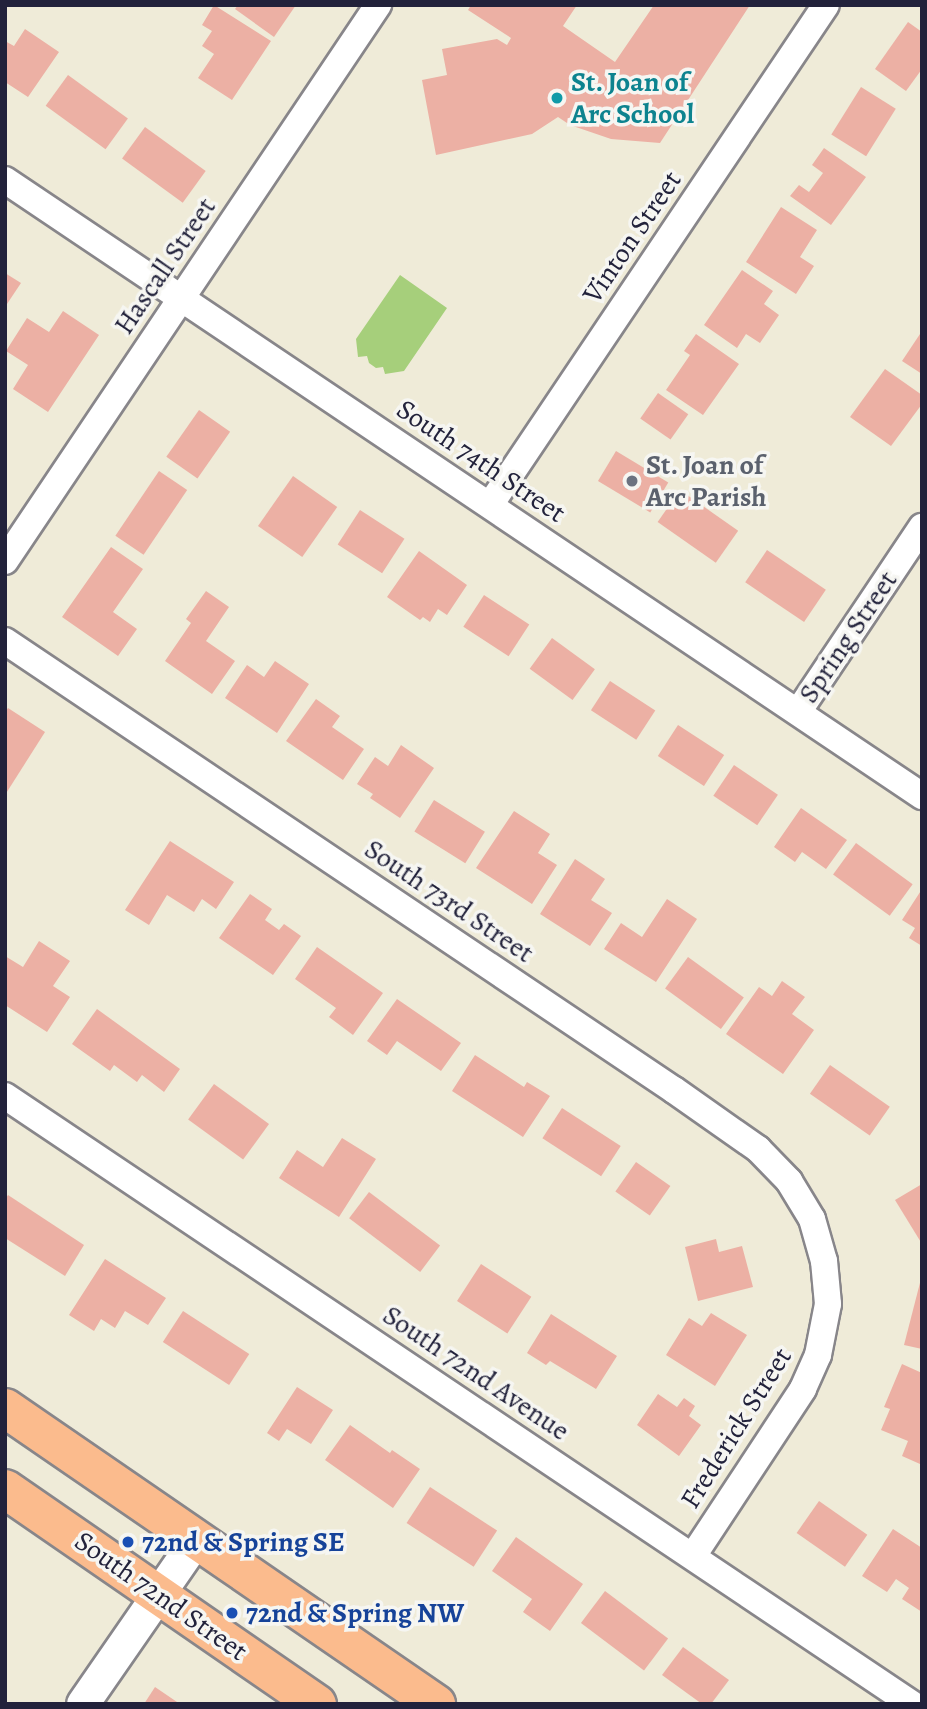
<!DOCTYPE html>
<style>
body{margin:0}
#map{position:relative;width:927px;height:1709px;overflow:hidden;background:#efebd8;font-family:Alegreya,serif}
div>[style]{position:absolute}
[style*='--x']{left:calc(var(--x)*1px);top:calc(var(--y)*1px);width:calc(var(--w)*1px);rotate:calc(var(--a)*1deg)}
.green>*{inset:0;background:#a6cf7b}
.building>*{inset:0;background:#ecb0a4;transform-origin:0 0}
.roads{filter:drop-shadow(2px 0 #88868a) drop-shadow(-2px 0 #88868a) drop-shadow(0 2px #88868a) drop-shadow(0 -2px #88868a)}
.minor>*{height:26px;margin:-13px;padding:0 13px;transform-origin:13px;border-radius:13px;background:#fff}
.tertiary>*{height:32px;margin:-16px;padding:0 16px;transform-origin:16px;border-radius:16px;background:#fff}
.primary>*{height:38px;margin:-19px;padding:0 19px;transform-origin:19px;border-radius:19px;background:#fbbb8d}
.dots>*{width:19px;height:19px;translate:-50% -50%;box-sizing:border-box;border:4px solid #f6f6f2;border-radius:50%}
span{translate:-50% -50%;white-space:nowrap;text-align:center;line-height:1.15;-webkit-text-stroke:7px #f6f6f2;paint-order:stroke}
.culture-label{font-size:28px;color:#0d838f;font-weight:700}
.left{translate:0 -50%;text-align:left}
.street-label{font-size:28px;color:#22223b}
.worship-label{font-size:28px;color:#5b616d;font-weight:700}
.transit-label{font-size:28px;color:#164399;font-weight:700}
.frame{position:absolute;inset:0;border:7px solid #22223b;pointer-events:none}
</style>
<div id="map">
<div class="green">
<div style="clip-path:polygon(400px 275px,447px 308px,404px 371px,385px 374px,383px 367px,376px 368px,369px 363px,367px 356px,358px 357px,356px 339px)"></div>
</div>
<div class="building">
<div style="clip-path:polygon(214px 5px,271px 41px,232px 100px,198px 78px,214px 54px,202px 46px,212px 31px,202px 25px)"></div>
<div style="clip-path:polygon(238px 5px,296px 5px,274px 37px,235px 9px)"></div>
<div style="clip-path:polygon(471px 5px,577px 5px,563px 26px,615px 62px,654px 5px,750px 5px,660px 143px,611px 139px,570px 125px,558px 117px,532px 134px,436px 155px,422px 80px,447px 75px,442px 49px,497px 39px,507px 45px,511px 38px,468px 10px)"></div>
<div style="clip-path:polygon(908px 22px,922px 32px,922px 69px,906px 91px,875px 69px)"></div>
<div style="clip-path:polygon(25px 29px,59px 52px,28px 97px,5px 82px,5px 41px,14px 46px)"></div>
<div style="left:68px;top:75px;width:74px;height:38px;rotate:36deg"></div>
<div style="left:861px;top:87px;width:41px;height:56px;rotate:32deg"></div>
<div style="left:145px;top:127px;width:75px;height:39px;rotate:36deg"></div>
<div style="clip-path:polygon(824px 148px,866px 177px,831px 225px,790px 196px,799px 185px,809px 192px,823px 173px,812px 165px)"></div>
<div style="clip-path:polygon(781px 207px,817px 230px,800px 257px,814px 266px,796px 294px,746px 262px)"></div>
<div style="clip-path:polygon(742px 270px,773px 291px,764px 304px,779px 315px,760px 343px,746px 334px,737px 348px,704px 325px)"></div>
<div style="clip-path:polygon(5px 273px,21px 283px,5px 307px)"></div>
<div style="clip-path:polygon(63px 311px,99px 335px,48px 412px,13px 389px,28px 365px,6px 351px,27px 318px,49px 332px)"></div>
<div style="clip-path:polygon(922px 331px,922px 374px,902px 361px)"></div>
<div style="clip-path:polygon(696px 334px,739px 364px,703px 415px,666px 390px,690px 355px,684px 351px)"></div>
<div style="clip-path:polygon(885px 369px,922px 395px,922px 404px,891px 446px,850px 417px)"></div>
<div style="left:658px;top:393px;width:37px;height:31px;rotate:35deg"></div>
<div style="left:199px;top:410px;width:38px;height:57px;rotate:35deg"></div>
<div style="left:616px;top:451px;width:61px;height:35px;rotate:31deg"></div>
<div style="left:159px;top:471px;width:34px;height:78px;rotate:34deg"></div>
<div style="left:293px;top:476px;width:54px;height:61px;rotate:35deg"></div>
<div style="left:680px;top:490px;width:71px;height:39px;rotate:35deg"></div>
<div style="left:360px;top:510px;width:53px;height:41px;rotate:33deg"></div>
<div style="clip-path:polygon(111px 547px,143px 569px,113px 612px,137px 629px,118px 656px,62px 617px)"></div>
<div style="left:767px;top:550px;width:71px;height:39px;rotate:34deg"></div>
<div style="clip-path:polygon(419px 551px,467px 585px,447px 615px,438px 609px,430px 622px,423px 617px,420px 620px,387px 597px)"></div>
<div style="clip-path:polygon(206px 591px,229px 607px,206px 641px,235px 661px,212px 694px,165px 661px,191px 623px,186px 619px)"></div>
<div style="left:484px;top:595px;width:54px;height:38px;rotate:33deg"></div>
<div style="left:552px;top:638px;width:53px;height:38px;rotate:36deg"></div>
<div style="clip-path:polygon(275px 661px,309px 684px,277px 733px,225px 698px,247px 665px,264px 677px)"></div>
<div style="left:610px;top:681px;width:54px;height:35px;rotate:33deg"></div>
<div style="clip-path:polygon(316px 699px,340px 716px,332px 727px,364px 749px,343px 780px,286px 741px)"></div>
<div style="clip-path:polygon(8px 708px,45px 732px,5px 795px,5px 712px)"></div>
<div style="left:678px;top:725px;width:55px;height:37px;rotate:33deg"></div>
<div style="clip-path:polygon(401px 745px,434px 768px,400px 818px,370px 798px,373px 794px,357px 784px,375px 757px,388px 766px)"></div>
<div style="left:734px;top:765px;width:53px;height:37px;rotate:34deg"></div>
<div style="left:434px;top:800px;width:60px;height:37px;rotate:32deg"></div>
<div style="clip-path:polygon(801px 808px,847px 840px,826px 869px,802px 852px,795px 862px,774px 847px)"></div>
<div style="clip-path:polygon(514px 811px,550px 834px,538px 853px,557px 865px,532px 904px,476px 868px)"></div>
<div style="clip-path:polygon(170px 841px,234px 882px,216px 909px,202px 899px,194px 912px,167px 895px,149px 925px,125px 910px)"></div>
<div style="left:856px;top:843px;width:70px;height:39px;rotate:36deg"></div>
<div style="clip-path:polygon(575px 859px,605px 879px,591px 900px,612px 913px,590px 946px,540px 914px)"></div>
<div style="clip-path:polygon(922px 889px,922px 946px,909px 938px,915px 928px,902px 920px)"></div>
<div style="clip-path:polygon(250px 894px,272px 909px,265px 920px,279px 930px,284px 924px,301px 936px,273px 975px,219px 938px)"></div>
<div style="clip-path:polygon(667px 899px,697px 919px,656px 982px,604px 949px,621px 923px,642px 937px)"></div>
<div style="clip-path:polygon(39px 941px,70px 961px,53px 986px,70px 997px,47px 1032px,5px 1005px,5px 956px,23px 967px)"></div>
<div style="clip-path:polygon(317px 947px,383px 993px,353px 1035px,329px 1017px,336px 1008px,295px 979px)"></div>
<div style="left:688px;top:957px;width:69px;height:39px;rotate:36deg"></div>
<div style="clip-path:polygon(782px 981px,805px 997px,792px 1014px,814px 1030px,783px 1074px,726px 1034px,759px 987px,772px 996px)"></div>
<div style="clip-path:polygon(397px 999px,461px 1043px,441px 1071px,397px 1041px,387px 1055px,367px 1041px)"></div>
<div style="clip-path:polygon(97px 1009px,180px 1069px,164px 1092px,142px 1075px,137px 1082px,114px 1065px,110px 1071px,72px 1044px)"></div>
<div style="clip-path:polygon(475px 1055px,524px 1087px,527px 1082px,550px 1096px,523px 1137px,452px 1091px)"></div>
<div style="left:830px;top:1065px;width:73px;height:35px;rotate:35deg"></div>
<div style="left:214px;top:1084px;width:68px;height:44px;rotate:36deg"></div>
<div style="left:562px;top:1108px;width:70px;height:36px;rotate:33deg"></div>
<div style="clip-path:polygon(342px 1138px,376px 1159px,339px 1217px,279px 1178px,297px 1150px,323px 1167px)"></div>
<div style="left:636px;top:1162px;width:42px;height:36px;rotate:35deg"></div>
<div style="clip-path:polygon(922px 1184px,922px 1244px,895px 1200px)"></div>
<div style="left:369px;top:1192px;width:89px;height:33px;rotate:37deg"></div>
<div style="clip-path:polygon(8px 1195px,84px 1245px,65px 1276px,5px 1238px,5px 1200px)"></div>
<div style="clip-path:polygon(716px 1239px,719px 1252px,742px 1246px,753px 1287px,698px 1301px,685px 1247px)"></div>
<div style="clip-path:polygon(105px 1259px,166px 1298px,148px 1325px,125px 1311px,115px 1328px,101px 1319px,94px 1331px,69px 1315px)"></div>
<div style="left:481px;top:1264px;width:60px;height:44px;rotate:33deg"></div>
<div style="clip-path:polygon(922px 1275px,922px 1349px,904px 1345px)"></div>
<div style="left:183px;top:1311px;width:79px;height:37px;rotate:33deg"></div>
<div style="clip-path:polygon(711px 1313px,747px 1335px,715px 1386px,666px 1355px,689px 1318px,702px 1326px)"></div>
<div style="clip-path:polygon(551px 1314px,617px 1356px,596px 1389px,550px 1361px,546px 1365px,527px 1353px)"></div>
<div style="clip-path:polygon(902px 1364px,922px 1373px,920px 1464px,902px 1456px,908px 1441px,881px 1430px,890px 1409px,884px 1407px)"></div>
<div style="clip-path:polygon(297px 1387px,333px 1410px,311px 1444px,287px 1429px,279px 1441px,267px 1433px)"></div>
<div style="clip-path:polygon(658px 1394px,677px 1407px,684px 1398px,695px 1406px,689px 1416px,701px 1425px,679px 1456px,637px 1425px)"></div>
<div style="clip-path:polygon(350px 1425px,390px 1453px,392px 1450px,420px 1469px,393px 1508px,325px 1460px)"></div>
<div style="left:430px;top:1487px;width:80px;height:43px;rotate:33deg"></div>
<div style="left:819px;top:1501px;width:59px;height:39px;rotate:35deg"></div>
<div style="clip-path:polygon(893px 1529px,922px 1548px,922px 1612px,902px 1599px,909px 1588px,896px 1579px,887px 1592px,862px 1576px)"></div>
<div style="clip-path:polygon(516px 1537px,583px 1584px,550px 1631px,523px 1612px,532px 1599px,492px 1571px)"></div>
<div style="left:605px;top:1591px;width:79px;height:40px;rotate:37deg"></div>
<div style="clip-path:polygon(683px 1647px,729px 1680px,711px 1704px,702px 1704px,662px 1675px)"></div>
<div style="clip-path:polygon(155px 1687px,180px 1704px,144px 1704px)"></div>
</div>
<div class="roads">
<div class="minor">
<div style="--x:5;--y:180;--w:1105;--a:33.89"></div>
<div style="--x:490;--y:505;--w:602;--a:-56.1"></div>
<div style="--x:5;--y:561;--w:670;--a:-56.14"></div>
<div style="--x:5;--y:641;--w:806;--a:33.87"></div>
<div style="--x:674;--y:1090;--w:103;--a:35.1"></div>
<div style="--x:758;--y:1149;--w:45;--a:45.9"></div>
<div style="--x:789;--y:1181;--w:44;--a:58.8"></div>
<div style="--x:812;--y:1219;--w:44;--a:74.1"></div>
<div style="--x:824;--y:1261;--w:43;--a:84.7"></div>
<div style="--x:828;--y:1304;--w:52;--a:101.1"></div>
<div style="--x:818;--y:1355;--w:37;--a:114"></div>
<div style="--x:803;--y:1389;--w:200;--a:123.4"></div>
<div style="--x:798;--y:712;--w:223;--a:-56.2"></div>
<div style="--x:5;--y:1096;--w:1092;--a:33.84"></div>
</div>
<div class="tertiary">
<div style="--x:83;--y:1704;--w:198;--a:-55.3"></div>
</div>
<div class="primary">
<div style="--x:5;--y:1408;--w:523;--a:34.48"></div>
<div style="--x:5;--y:1489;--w:379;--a:34.6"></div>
</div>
</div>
<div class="dots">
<div style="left:557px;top:98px;background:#0f9aa8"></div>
<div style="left:632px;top:481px;background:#6b7280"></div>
<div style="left:128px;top:1542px;background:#1a4fb4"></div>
<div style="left:232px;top:1613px;background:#1a4fb4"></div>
</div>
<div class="culture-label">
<span class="left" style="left:571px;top:98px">St. Joan of<br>Arc School</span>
</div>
<div class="street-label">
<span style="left:632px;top:237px;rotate:-56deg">Vinton Street</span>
<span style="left:165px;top:266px;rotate:-56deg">Hascall Street</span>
<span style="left:481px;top:461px;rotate:34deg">South 74th Street</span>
<span style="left:848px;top:637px;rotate:-56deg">Spring Street</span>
<span style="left:449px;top:901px;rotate:34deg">South 73rd Street</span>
<span style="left:476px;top:1373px;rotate:34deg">South 72nd Avenue</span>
<span style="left:736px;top:1428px;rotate:-58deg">Frederick Street</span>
<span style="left:161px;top:1596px;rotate:35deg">South 72nd Street</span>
</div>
<div class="worship-label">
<span class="left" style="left:646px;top:481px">St. Joan of<br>Arc Parish</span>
</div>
<div class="transit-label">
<span class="left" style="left:142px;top:1542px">72nd &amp; Spring SE</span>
<span class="left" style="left:246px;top:1613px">72nd &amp; Spring NW</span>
</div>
<div class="frame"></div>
</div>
